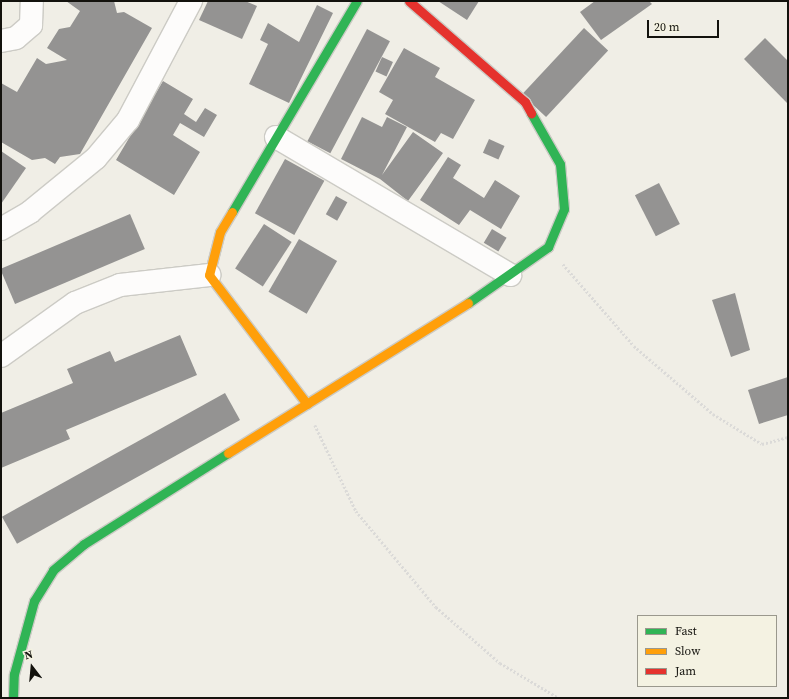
<!DOCTYPE html>
<style>
body{margin:0}
#map{position:relative;width:789px;height:699px;overflow:hidden;background:#f0eee6;font-family:"Source Serif 4",serif}
div>[style]{position:absolute}
[style*='--x']{left:calc(var(--x)*1px);top:calc(var(--y)*1px);width:calc(var(--w)*1px);rotate:calc(var(--a)*1deg)}
.building>*{inset:0;background:#949392;transform-origin:0 0}
.path>*{height:2.5px;margin-top:-1.25px;transform-origin:0;background:repeating-linear-gradient(90deg,#dbdad8 0 2px,transparent 0 4px)}
.roads{filter:drop-shadow(1px 0 #cccbc5) drop-shadow(-1px 0 #cccbc5) drop-shadow(0 1px #cccbc5) drop-shadow(0 -1px #cccbc5)}
.street>*{height:22px;margin:-11px;padding:0 11px;transform-origin:11px;border-radius:11px;background:#fdfcfb}
.fast>*{height:9px;margin:-4.5px;padding:0 4.5px;transform-origin:4.5px;border-radius:4.5px;background:#30b455}
.slow>*{height:9px;margin:-4.5px;padding:0 4.5px;transform-origin:4.5px;border-radius:4.5px;background:#ff9f0a}
.jam>*{height:9px;margin:-4.5px;padding:0 4.5px;transform-origin:4.5px;border-radius:4.5px;background:#e5322d}
span{translate:-50% -50%;white-space:nowrap;text-align:center;line-height:1.15;-webkit-text-stroke:4px #f4f2e2;paint-order:stroke}
.frame{position:absolute;inset:0;border:2px solid #13120d;pointer-events:none}
.legend{position:absolute;left:637px;top:615px;width:140px;height:72px;box-sizing:border-box;background:#f4f2e2;border:1px solid #9a988d;margin:0;padding:5px 7px;list-style:none;font-size:12px;color:#13120d}
.legend li{display:flex;align-items:center;gap:8px;height:20px}
.legend b{width:20px;border:1px solid #9a988d}
.north{position:absolute;left:12px;top:647px;width:40px;height:40px;-webkit-text-stroke:3px #f4f2e2;paint-order:stroke;rotate:344deg;font-size:11px;font-weight:700;line-height:16px;text-align:center;color:#13120d}
.north::after{content:'';display:block;margin:auto;width:14px;height:18px;background:#13120d;clip-path:polygon(50% 0,100% 100%,50% 72%,0 100%)}
.scale{position:absolute;left:647px;top:20px;width:72px;height:18px;box-sizing:border-box;border:2px solid #13120d;border-top:0;padding-left:5px;font-size:12px;line-height:14px;white-space:nowrap;color:#13120d;-webkit-text-stroke:3px #f4f2e2;paint-order:stroke}
</style>
<div id="map">
<div class="building">
<div style="clip-path:polygon(66px 1px,114px 1px,117px 13px,124px 12px,152px 28px,80px 154px,60px 157px,55px 164px,45px 158px,32px 160px,1px 142px,1px 83px,17px 92px,37px 58px,46px 64px,67px 60px,47px 48px,59px 29px,70px 27px,80px 11px)"></div>
<div style="clip-path:polygon(208px 1px,245px 1px,257px 6px,242px 39px,199px 20px)"></div>
<div style="clip-path:polygon(438px 1px,479px 1px,467px 20px)"></div>
<div style="clip-path:polygon(595px 1px,649px 1px,652px 4px,601px 40px,580px 12px)"></div>
<div style="clip-path:polygon(317px 5px,333px 13px,289px 103px,249px 84px,268px 44px,260px 40px,268px 23px,299px 42px)"></div>
<div style="left:584px;top:28px;width:33px;height:91px;rotate:43deg"></div>
<div style="left:367px;top:29px;width:26px;height:127px;rotate:28deg"></div>
<div style="clip-path:polygon(765px 38px,788px 61px,788px 104px,744px 59px)"></div>
<div style="clip-path:polygon(404px 48px,440px 68px,435px 77px,475px 100px,453px 139px,441px 133px,435px 142px,385px 114px,393px 100px,379px 92px)"></div>
<div style="left:382px;top:57px;width:12px;height:16px;rotate:24deg"></div>
<div style="clip-path:polygon(163px 81px,193px 99px,184px 114px,196px 122px,205px 108px,217px 115px,204px 137px,180px 123px,173px 135px,200px 152px,174px 195px,116px 160px)"></div>
<div style="clip-path:polygon(362px 117px,382px 127px,387px 117px,407px 127px,382px 175px,413px 132px,443px 153px,408px 201px,380px 179px,341px 159px)"></div>
<div style="left:489px;top:139px;width:17px;height:15px;rotate:24deg"></div>
<div style="clip-path:polygon(1px 151px,26px 168px,1px 204px)"></div>
<div style="clip-path:polygon(448px 157px,461px 165px,453px 178px,484px 198px,495px 180px,520px 196px,501px 229px,470px 210px,459px 225px,420px 200px)"></div>
<div style="left:285px;top:159px;width:45px;height:62px;rotate:29deg"></div>
<div style="left:659px;top:183px;width:46px;height:27px;rotate:63deg"></div>
<div style="left:336px;top:196px;width:13px;height:21px;rotate:29deg"></div>
<div style="left:130px;top:214px;width:38px;height:141px;rotate:67deg"></div>
<div style="left:264px;top:224px;width:33px;height:53px;rotate:33deg"></div>
<div style="left:492px;top:229px;width:17px;height:16px;rotate:31deg"></div>
<div style="left:299px;top:239px;width:44px;height:61px;rotate:30deg"></div>
<div style="clip-path:polygon(735px 293px,750px 350px,731px 357px,712px 300px)"></div>
<div style="clip-path:polygon(180px 335px,197px 375px,66px 430px,70px 439px,1px 468px,1px 413px,73px 383px,67px 369px,110px 351px,115px 362px)"></div>
<div style="clip-path:polygon(788px 377px,788px 415px,759px 424px,748px 390px)"></div>
<div style="left:225px;top:393px;width:31px;height:255px;rotate:61deg"></div>
</div>
<div class="path">
<div style="--x:563;--y:264;--w:108;--a:49.1"></div>
<div style="--x:634;--y:346;--w:104;--a:40.7"></div>
<div style="--x:713;--y:414;--w:57;--a:31.5"></div>
<div style="--x:762;--y:444;--w:27;--a:-15"></div>
<div style="--x:315;--y:425;--w:95;--a:64.5"></div>
<div style="--x:356;--y:511;--w:125;--a:50.2"></div>
<div style="--x:436;--y:607;--w:85;--a:41.2"></div>
<div style="--x:500;--y:663;--w:69;--a:30.7"></div>
</div>
<div class="roads">
<div class="street">
<div style="--x:1;--y:41;--w:15;--a:-11"></div>
<div style="--x:16;--y:38;--w:20;--a:-41"></div>
<div style="--x:31;--y:25;--w:24;--a:-88"></div>
<div style="--x:276;--y:137;--w:272;--a:30.5"></div>
<div style="--x:1;--y:229;--w:34;--a:-30"></div>
<div style="--x:30;--y:212;--w:85;--a:-39.3"></div>
<div style="--x:96;--y:158;--w:50;--a:-49.9"></div>
<div style="--x:128;--y:120;--w:135;--a:-62.1"></div>
<div style="--x:1;--y:356;--w:91;--a:-35.6"></div>
<div style="--x:75;--y:303;--w:48;--a:-21.8"></div>
<div style="--x:120;--y:285;--w:90;--a:-6.4"></div>
</div>
<div class="fast">
<div style="--x:232;--y:212;--w:245;--a:-59.4"></div>
<div style="--x:468;--y:303;--w:98;--a:-35"></div>
<div style="--x:548;--y:247;--w:41;--a:-67.2"></div>
<div style="--x:564;--y:209;--w:45;--a:-95.1"></div>
<div style="--x:560;--y:164;--w:59;--a:-119.6"></div>
<div style="--x:13;--y:698;--w:24;--a:-88"></div>
<div style="--x:14;--y:674;--w:76;--a:-74.7"></div>
<div style="--x:34;--y:601;--w:36;--a:-58"></div>
<div style="--x:53;--y:570;--w:40;--a:-40"></div>
<div style="--x:84;--y:544;--w:170;--a:-32.3"></div>
</div>
<div class="slow">
<div style="--x:232;--y:212;--w:23;--a:121"></div>
<div style="--x:220;--y:232;--w:44;--a:104.3"></div>
<div style="--x:209;--y:275;--w:162;--a:52.8"></div>
<div style="--x:228;--y:453;--w:283;--a:-32"></div>
</div>
<div class="jam">
<div style="--x:409;--y:1;--w:154;--a:41"></div>
<div style="--x:525;--y:102;--w:13;--a:61"></div>
</div>
</div>
<div class="frame"></div>
<ul class="legend">
<li><b style="height:5px;background:#30b455"></b>Fast</li>
<li><b style="height:5px;background:#ff9f0a"></b>Slow</li>
<li><b style="height:5px;background:#e5322d"></b>Jam</li>
</ul>
<div class="north">N</div>
<div class="scale">20 m</div>
</div>
